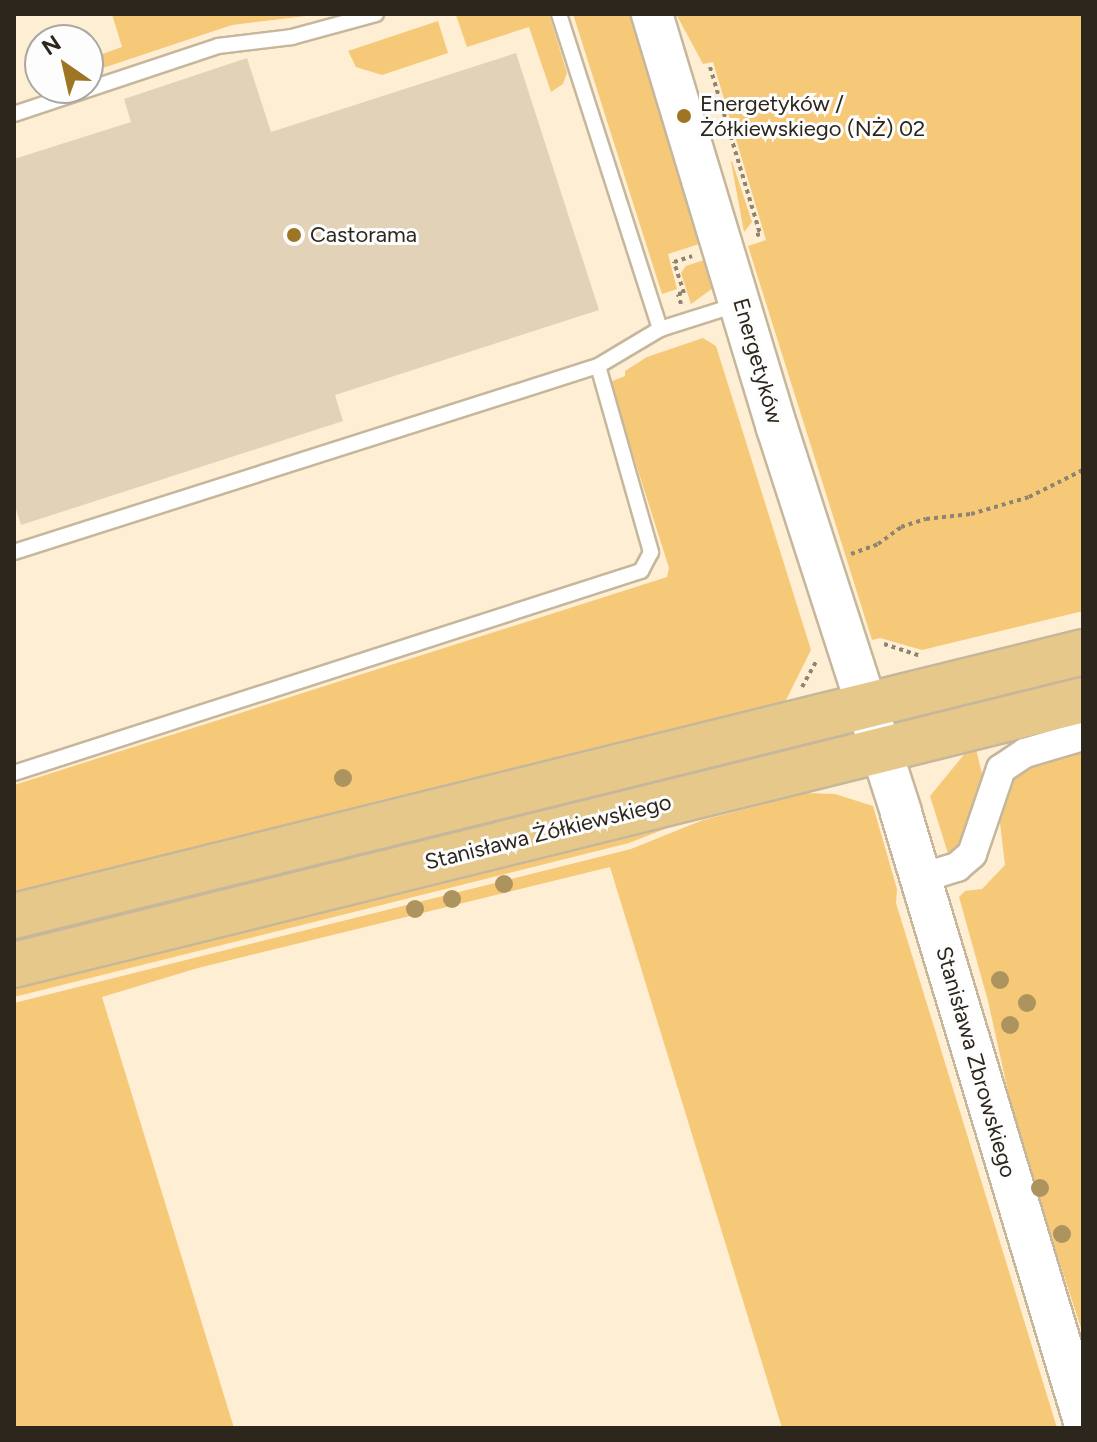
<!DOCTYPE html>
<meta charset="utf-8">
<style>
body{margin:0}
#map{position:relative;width:1097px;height:1442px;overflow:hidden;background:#feeed3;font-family:Figtree,sans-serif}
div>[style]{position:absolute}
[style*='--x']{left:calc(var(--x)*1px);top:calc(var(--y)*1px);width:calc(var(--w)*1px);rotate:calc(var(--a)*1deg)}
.green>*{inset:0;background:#f6c978}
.building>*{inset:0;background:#e2d2b7}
.path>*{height:4px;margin-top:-2px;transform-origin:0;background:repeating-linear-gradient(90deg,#8e8472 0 4px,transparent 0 8px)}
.roads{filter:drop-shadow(2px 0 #c6b79c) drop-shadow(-2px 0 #c6b79c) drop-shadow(0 2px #c6b79c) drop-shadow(0 -2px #c6b79c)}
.lane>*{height:14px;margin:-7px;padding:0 7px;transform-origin:7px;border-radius:7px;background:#fff}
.street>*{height:28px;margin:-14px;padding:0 14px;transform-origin:14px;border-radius:14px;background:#fff}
.secondary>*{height:40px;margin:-20px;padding:0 20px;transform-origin:20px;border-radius:20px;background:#fff}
.primary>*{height:44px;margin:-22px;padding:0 22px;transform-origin:22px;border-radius:22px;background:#e6c88a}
.trees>*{width:18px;height:18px;margin:-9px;border-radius:50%;background:#ad945f}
.dots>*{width:22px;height:22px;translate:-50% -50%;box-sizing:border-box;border:4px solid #fdfdfd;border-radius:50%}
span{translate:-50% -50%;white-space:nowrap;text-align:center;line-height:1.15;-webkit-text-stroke:6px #fdfdfd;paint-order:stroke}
.poi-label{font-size:22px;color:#2c261c}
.left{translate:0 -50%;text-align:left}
.street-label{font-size:22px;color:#2c261c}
.frame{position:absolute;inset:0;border:16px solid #2c261c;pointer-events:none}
.north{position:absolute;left:24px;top:24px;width:80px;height:80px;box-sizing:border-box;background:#fdfdfd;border:2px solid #a9a7a3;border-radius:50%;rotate:326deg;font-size:22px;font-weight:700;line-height:32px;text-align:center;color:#2c261c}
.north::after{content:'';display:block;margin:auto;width:28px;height:36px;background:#9e7623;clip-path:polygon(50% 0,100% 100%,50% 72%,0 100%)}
</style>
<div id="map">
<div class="green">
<div style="clip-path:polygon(112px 14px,323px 14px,232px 25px,88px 73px,88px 59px,122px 47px)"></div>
<div style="clip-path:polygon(549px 14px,567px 73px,563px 84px,551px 92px,529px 27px,467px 47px,456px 15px)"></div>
<div style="clip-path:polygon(573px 14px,636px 14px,705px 242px,668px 254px,677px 289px,662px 294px)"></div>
<div style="clip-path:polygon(676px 14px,1083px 14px,1083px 611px,922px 650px,880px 638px,872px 640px,748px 246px,766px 240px,713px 62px,703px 64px)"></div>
<div style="clip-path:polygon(438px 21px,448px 53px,382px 75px,356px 67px,348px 51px)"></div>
<div style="clip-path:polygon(732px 161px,752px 222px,744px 232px,731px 162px)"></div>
<div style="clip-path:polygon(710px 258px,713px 288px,691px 304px,681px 273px,686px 266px)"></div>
<div style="clip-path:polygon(703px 338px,716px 346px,811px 650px,785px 702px,787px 713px,14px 902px,14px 785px,667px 577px,669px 568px,610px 382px,625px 376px,625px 371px,647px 357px)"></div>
<div style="clip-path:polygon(1083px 748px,1083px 1334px,1017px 1132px,988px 1001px,959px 897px,965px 891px,982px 889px,1005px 865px,999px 815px,1004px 794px,1014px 779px,1027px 766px)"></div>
<div style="clip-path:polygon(976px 749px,983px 778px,963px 845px,950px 860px,930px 796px,967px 751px)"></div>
<div style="clip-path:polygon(609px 791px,506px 821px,14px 951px,14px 930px)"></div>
<div style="clip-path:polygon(806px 793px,835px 794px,873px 806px,897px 889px,896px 903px,1057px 1428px,782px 1428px,610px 867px,198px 968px,102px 997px,234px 1428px,14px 1428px,14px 1003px,631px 849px,703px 820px)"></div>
<div style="clip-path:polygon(742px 799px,629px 843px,14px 997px,14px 978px)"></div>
</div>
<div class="building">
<div style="clip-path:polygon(516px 53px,599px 310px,335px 395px,343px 421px,21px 525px,14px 503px,14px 159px,131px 122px,124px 99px,247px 58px,271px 132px)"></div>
</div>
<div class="path">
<div style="--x:710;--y:67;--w:174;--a:73.3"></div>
<div style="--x:760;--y:234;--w:6;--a:162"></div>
<div style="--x:681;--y:304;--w:10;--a:-107"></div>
<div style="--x:678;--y:294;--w:6;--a:-9"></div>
<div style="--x:684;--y:293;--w:33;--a:-108"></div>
<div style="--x:674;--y:262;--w:19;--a:-18"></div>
<div style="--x:851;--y:554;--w:29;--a:-20"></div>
<div style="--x:878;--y:544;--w:29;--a:-36"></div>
<div style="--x:901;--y:527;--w:26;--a:-18"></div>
<div style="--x:926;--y:519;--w:45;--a:-6.3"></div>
<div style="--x:971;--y:514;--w:60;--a:-16.3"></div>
<div style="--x:1029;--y:497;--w:60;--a:-26.6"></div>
<div style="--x:884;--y:644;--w:39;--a:18"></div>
<div style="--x:802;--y:687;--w:31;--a:-61"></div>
</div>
<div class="roads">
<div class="lane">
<div style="--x:559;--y:14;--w:331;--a:72.2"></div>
<div style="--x:14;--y:114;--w:215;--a:-18.4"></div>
<div style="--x:218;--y:46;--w:75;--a:-6.9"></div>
<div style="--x:292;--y:37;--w:87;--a:-15.3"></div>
<div style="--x:14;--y:552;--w:613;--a:-17.67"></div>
<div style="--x:598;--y:366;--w:72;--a:-30.8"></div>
<div style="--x:660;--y:329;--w:80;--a:-17.5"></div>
<div style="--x:14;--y:773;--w:659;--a:-17.86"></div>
<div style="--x:641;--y:571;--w:21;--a:-62"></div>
<div style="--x:651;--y:552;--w:193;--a:-105.9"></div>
</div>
<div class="street">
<div style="--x:921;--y:878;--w:38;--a:-17"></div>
<div style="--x:957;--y:867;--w:20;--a:-41"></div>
<div style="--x:972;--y:854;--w:90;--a:-71.2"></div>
<div style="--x:1001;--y:769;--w:29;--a:-34"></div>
<div style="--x:1025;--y:753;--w:60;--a:-16.3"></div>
</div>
<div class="secondary">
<div style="--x:652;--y:14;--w:432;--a:73.2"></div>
<div style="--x:777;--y:428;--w:404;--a:72.1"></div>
<div style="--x:901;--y:813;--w:632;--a:73.26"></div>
</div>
<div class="primary">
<div style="--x:14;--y:916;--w:1101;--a:-13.87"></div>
<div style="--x:14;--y:965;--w:1101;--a:-13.92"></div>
</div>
</div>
<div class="trees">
<div style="left:343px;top:778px"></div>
<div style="left:504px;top:884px"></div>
<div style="left:452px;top:899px"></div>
<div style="left:415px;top:909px"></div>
<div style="left:1000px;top:980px"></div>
<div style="left:1027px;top:1003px"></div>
<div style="left:1010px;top:1025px"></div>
<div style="left:1040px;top:1188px"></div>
<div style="left:1062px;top:1234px"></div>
</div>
<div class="dots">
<div style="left:684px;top:116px;background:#9e7623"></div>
<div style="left:294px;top:235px;background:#9e7623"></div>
</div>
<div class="poi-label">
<span class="left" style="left:700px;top:116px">Energetyków /<br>Żółkiewskiego (NŻ) 02</span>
<span class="left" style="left:310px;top:235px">Castorama</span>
</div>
<div class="street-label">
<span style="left:758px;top:361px;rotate:74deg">Energetyków</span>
<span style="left:548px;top:832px;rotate:-14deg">Stanisława Żółkiewskiego</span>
<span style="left:976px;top:1062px;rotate:74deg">Stanisława Zbrowskiego</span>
</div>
<div class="frame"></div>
<div class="north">N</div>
</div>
